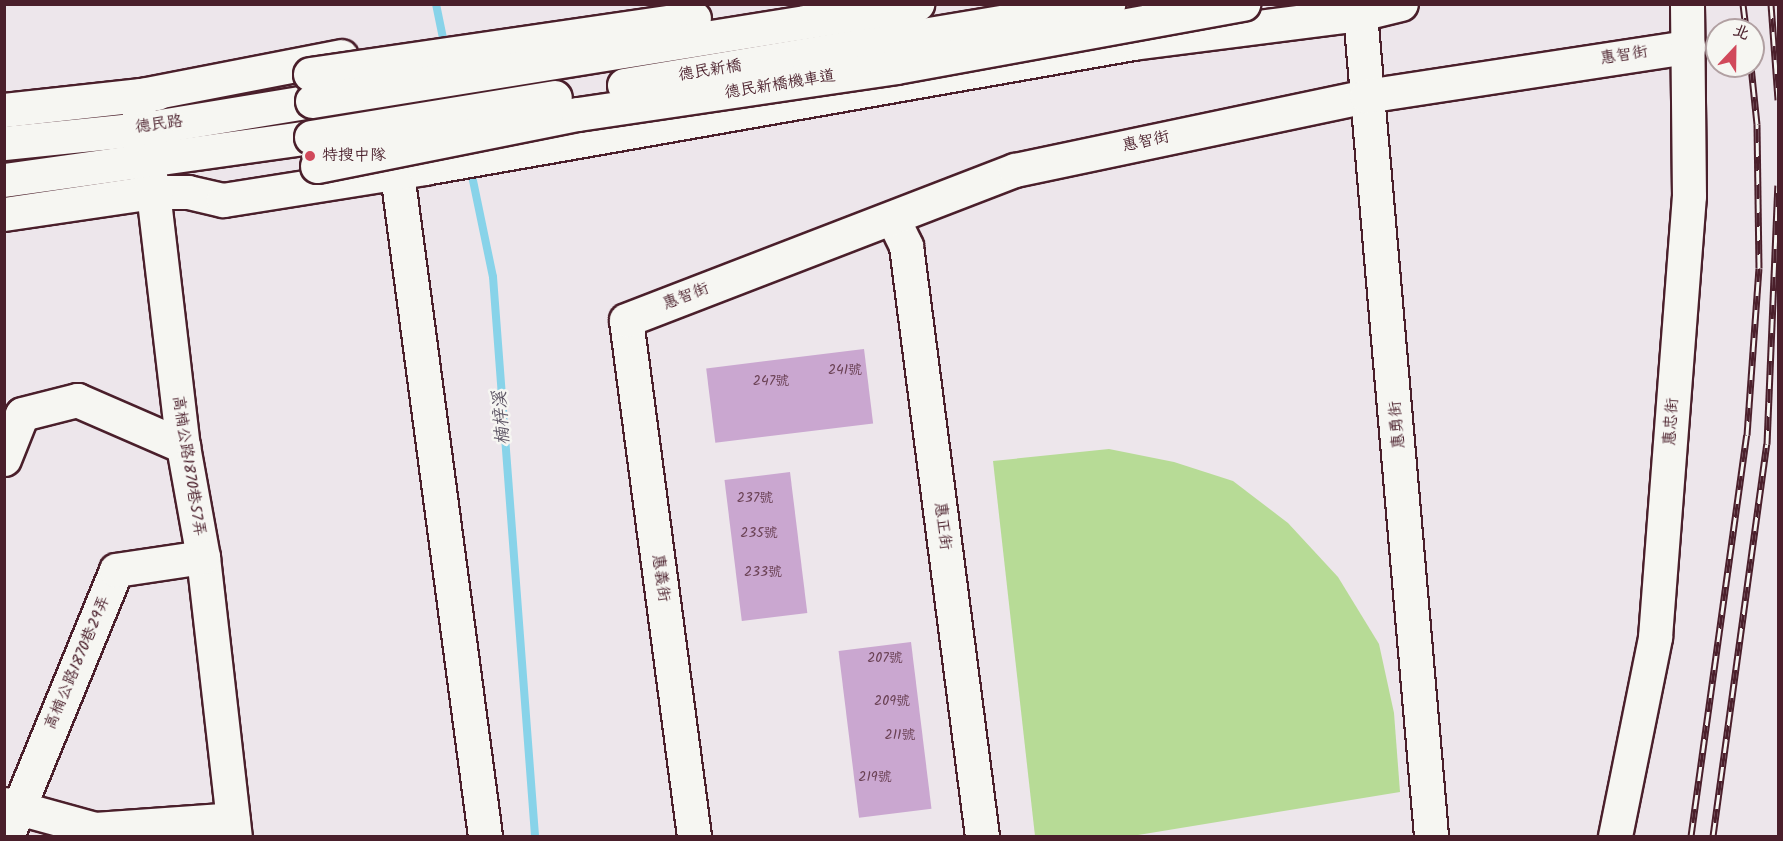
<!DOCTYPE html>
<meta charset="utf-8">
<style>
body{margin:0}
#map{position:relative;width:1783px;height:841px;overflow:hidden;background:#ede6eb;font-family:Kalam,"LXGW WenKai TC",sans-serif}
div>[style]{position:absolute}
[style*='--x']{left:calc(var(--x)*1px);top:calc(var(--y)*1px);width:calc(var(--w)*1px);rotate:calc(var(--a)*1deg)}
.green>*{inset:0;background:#b7db96}
.stream>*{height:8px;margin:-4px;padding:0 4px;transform-origin:4px;border-radius:4px;background:#88d3e9}
.building>*{inset:0;background:#caa7d0;transform-origin:0 0}
.roads{filter:drop-shadow(2px 0 #4a1f2b) drop-shadow(-2px 0 #4a1f2b) drop-shadow(0 2px #4a1f2b) drop-shadow(0 -2px #4a1f2b)}
.minor>*{height:33px;margin:-16.5px;padding:0 16.5px;transform-origin:16.5px;border-radius:16.5px;background:#f6f6f2}
.rail>*{height:7px;margin-top:-3.5px;transform-origin:0;background:repeating-linear-gradient(90deg,#f6f6f2 0 14px,#4a1f2b 0 28px);box-sizing:border-box;border-block:2px solid #4a1f2b}
.bridges{filter:drop-shadow(2px 0 #4a1f2b) drop-shadow(-2px 0 #4a1f2b) drop-shadow(0 2px #4a1f2b) drop-shadow(0 -2px #4a1f2b)}
.minor-bridge>*{height:33px;margin:-16.5px;padding:0 16.5px;transform-origin:16.5px;border-radius:16.5px;background:#f6f6f2}
.dots>*{width:16px;height:16px;translate:-50% -50%;box-sizing:border-box;border:3px solid #f6f6f2;border-radius:50%}
span{translate:-50% -50%;white-space:nowrap;text-align:center;line-height:1.15;-webkit-text-stroke:5px #f6f6f2;paint-order:stroke}
.number-label{font-size:14px;color:#6a4154}
.number-label span{-webkit-text-stroke-width:0}
.street-label{font-size:16px;color:#4a1f2b}
.poi-label{font-size:16px;color:#4a1f2b}
.left{translate:0 -50%;text-align:left}
.water-label{font-size:18px;color:#5d5564;font-style:italic}
.frame{position:absolute;inset:0;border:6px solid #4a1f2b;pointer-events:none}
.north{position:absolute;left:1705px;top:18px;width:60px;height:60px;box-sizing:border-box;background:#f6f6f2;border:2px solid #b1a0a2;border-radius:50%;rotate:22deg;font-size:16px;font-weight:700;line-height:24px;text-align:center;color:#4a1f2b}
.north::after{content:'';display:block;margin:auto;width:21px;height:27px;background:#d1495b;clip-path:polygon(50% 0,100% 100%,50% 72%,0 100%)}
</style>
<div id="map">
<div class="green">
<div style="clip-path:polygon(1109px 449px,1174px 462px,1233px 481px,1288px 523px,1338px 577px,1379px 644px,1394px 713px,1400px 792px,1132px 836px,1035px 836px,993px 461px)"></div>
</div>
<div class="stream">
<div style="--x:436;--y:4;--w:45;--a:78.4"></div>
<div style="--x:470;--y:166;--w:113;--a:78.3"></div>
<div style="--x:493;--y:277;--w:561;--a:85.7"></div>
</div>
<div class="building">
<div style="left:864px;top:349px;width:75px;height:159px;rotate:83deg"></div>
<div style="left:790px;top:472px;width:142px;height:66px;rotate:83deg"></div>
<div style="left:911px;top:642px;width:168px;height:73px;rotate:83deg"></div>
</div>
<div class="roads">
<div class="minor">
<div style="--x:1360;--y:14;--w:825;--a:85.06"></div>
<div style="--x:136;--y:96;--w:209;--a:-11"></div>
<div style="--x:136;--y:96;--w:97;--a:80"></div>
<div style="--x:153;--y:192;--w:256;--a:83.3"></div>
<div style="--x:183;--y:446;--w:113;--a:79.8"></div>
<div style="--x:203;--y:557;--w:281;--a:83.5"></div>
<div style="--x:4;--y:110;--w:154;--a:-6.3"></div>
<div style="--x:4;--y:143;--w:139;--a:-5.8"></div>
<div style="--x:142;--y:129;--w:172;--a:-9.4"></div>
<div style="--x:394;--y:151;--w:691;--a:82.43"></div>
<div style="--x:4;--y:180;--w:310;--a:-8"></div>
<div style="--x:4;--y:214;--w:151;--a:-8.4"></div>
<div style="--x:153;--y:192;--w:35;--a:0"></div>
<div style="--x:188;--y:192;--w:36;--a:13"></div>
<div style="--x:223;--y:200;--w:204;--a:-9"></div>
<div style="--x:424;--y:168;--w:720;--a:-10"></div>
<div style="--x:1133;--y:43;--w:229;--a:-7.3"></div>
<div style="--x:1360;--y:14;--w:42;--a:-13.7"></div>
<div style="--x:893;--y:219;--w:30;--a:64"></div>
<div style="--x:906;--y:246;--w:595;--a:82.66"></div>
<div style="--x:4;--y:459;--w:48;--a:-68.2"></div>
<div style="--x:22;--y:414;--w:57;--a:-14.3"></div>
<div style="--x:77;--y:400;--w:116;--a:23.5"></div>
<div style="--x:4;--y:804;--w:94;--a:15.4"></div>
<div style="--x:95;--y:829;--w:138;--a:-4.1"></div>
<div style="--x:7;--y:836;--w:287;--a:-67.7"></div>
<div style="--x:116;--y:570;--w:88;--a:-8.5"></div>
<div style="--x:694;--y:836;--w:520;--a:-97.51"></div>
<div style="--x:626;--y:320;--w:417;--a:-21.1"></div>
<div style="--x:1015;--y:170;--w:359;--a:-11.9"></div>
<div style="--x:1366;--y:96;--w:326;--a:-8.7"></div>
<div style="--x:1615;--y:836;--w:203;--a:-78.6"></div>
<div style="--x:1655;--y:637;--w:442;--a:-85.6"></div>
<div style="--x:1689;--y:196;--w:192;--a:-90.6"></div>
</div>
</div>
<div class="rail">
<div style="--x:1743;--y:4;--w:26;--a:83"></div>
<div style="--x:1771;--y:4;--w:96;--a:85.8"></div>
<div style="--x:1691;--y:836;--w:405;--a:-82.1"></div>
<div style="--x:1747;--y:435;--w:167;--a:-85.9"></div>
<div style="--x:1759;--y:268;--w:144;--a:-90.8"></div>
<div style="--x:1757;--y:124;--w:58;--a:-95.9"></div>
<div style="--x:1713;--y:836;--w:396;--a:-82.2"></div>
<div style="--x:1767;--y:444;--w:259;--a:-87.6"></div>
</div>
<div class="bridges">
<div class="minor-bridge">
<div style="--x:310;--y:74;--w:388;--a:-8.3"></div>
<div style="--x:624;--y:85;--w:491;--a:-9.5"></div>
<div style="--x:312;--y:101;--w:613;--a:-9.11"></div>
<div style="--x:311;--y:137;--w:247;--a:-9.3"></div>
<div style="--x:317;--y:166;--w:266;--a:-11.3"></div>
<div style="--x:578;--y:114;--w:321;--a:-8.4"></div>
<div style="--x:896;--y:67;--w:353;--a:-10.3"></div>
</div>
</div>
<div class="dots">
<div style="left:310px;top:156px;background:#d1495b"></div>
</div>
<div class="number-label">
<span style="left:845px;top:370px">241號</span>
<span style="left:771px;top:381px">247號</span>
<span style="left:755px;top:498px">237號</span>
<span style="left:759px;top:533px">235號</span>
<span style="left:763px;top:572px">233號</span>
<span style="left:885px;top:658px">207號</span>
<span style="left:892px;top:701px">209號</span>
<span style="left:900px;top:735px">211號</span>
<span style="left:875px;top:777px">219號</span>
</div>
<div class="street-label">
<span style="left:1624px;top:56px;rotate:-9deg">惠智街</span>
<span style="left:710px;top:71px;rotate:-9deg">德民新橋</span>
<span style="left:780px;top:85px;rotate:-9deg">德民新橋機車道</span>
<span style="left:159px;top:125px;rotate:-8deg">德民路</span>
<span style="left:1146px;top:142px;rotate:-12deg">惠智街</span>
<span style="left:686px;top:297px;rotate:-21deg">惠智街</span>
<span style="left:1672px;top:422px;rotate:-86deg">惠忠街</span>
<span style="left:1398px;top:425px;rotate:-95deg">惠勇街</span>
<span style="left:188px;top:466px;rotate:81deg">高楠公路1870巷57弄</span>
<span style="left:942px;top:526px;rotate:83deg">惠正街</span>
<span style="left:660px;top:578px;rotate:82deg">惠義街</span>
<span style="left:78px;top:663px;rotate:-67deg">高楠公路1870巷29弄</span>
</div>
<div class="poi-label">
<span class="left" style="left:322px;top:156px">特搜中隊</span>
</div>
<div class="water-label">
<span style="left:503px;top:418px;rotate:-94deg">楠梓溪</span>
</div>
<div class="frame"></div>
<div class="north">北</div>
</div>
